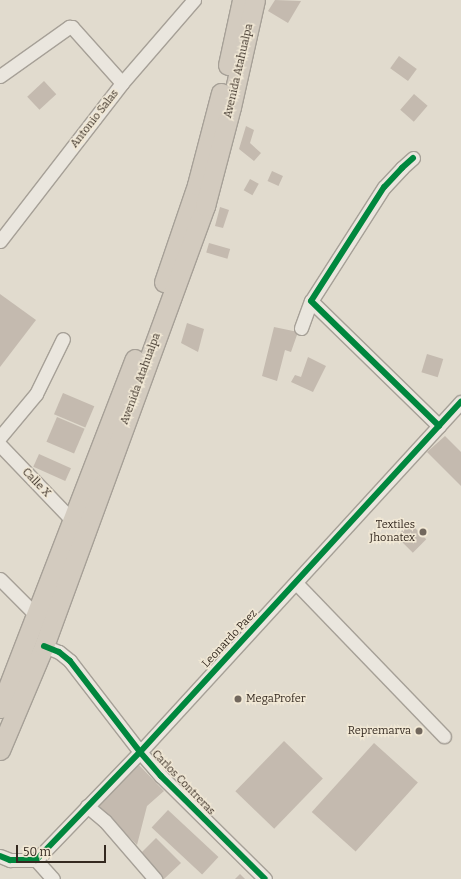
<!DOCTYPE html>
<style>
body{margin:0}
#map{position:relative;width:461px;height:879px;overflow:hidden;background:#e1dbce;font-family:Bitter,serif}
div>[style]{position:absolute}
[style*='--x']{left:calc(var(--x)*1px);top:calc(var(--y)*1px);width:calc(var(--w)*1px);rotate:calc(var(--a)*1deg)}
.building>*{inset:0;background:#c4baaf;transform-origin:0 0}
.roads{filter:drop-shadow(1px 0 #a6a097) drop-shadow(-1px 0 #a6a097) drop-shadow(0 1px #a6a097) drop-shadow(0 -1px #a6a097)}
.minor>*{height:13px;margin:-6.5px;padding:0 6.5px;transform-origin:6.5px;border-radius:6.5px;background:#eae6de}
.highway>*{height:19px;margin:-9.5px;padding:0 9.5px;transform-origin:9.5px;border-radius:9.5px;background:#d3cbbf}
.cycleway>*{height:6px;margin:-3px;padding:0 3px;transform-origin:3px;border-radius:3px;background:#00873e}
.dots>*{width:11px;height:11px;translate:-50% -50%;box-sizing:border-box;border:2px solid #f1e8d5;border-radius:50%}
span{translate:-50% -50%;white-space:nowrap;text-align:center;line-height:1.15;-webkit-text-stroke:3px #f1e8d5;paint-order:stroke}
.street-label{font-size:11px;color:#342920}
.poi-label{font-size:11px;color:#342920}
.right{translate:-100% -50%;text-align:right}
.left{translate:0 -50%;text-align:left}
.scale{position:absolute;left:16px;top:845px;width:90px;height:18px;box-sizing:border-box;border:2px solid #342920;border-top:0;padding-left:5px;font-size:12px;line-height:14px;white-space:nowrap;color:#342920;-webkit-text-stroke:3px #f1e8d5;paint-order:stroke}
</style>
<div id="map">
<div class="building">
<div style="clip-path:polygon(275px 0,301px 1px,288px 23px,268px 11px)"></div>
<div style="left:399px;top:56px;width:22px;height:15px;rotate:36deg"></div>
<div style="left:44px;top:81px;width:18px;height:23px;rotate:47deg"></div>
<div style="left:414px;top:94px;width:18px;height:21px;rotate:41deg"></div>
<div style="clip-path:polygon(246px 126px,254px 130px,250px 143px,261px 153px,254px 161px,239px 149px)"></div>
<div style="left:272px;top:171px;width:12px;height:11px;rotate:24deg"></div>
<div style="left:250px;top:179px;width:10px;height:13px;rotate:29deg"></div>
<div style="clip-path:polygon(220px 207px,229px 210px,223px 228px,215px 226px)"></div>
<div style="left:209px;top:243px;width:22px;height:10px;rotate:16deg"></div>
<div style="clip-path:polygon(0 294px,36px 320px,0 367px)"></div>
<div style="clip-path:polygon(187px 323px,204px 329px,198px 352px,181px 343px)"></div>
<div style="clip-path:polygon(274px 327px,298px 332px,291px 352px,285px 350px,277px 381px,262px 376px)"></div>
<div style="left:427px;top:354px;width:17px;height:19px;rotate:17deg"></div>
<div style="clip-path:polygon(308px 357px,326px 366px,313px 392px,291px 382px,295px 375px,301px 377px)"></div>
<div style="left:63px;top:393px;width:34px;height:23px;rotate:23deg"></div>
<div style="left:57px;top:417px;width:30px;height:27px;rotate:23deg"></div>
<div style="clip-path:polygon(445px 436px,461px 452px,461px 486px,427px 452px)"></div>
<div style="left:39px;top:454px;width:35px;height:14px;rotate:24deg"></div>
<div style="left:410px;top:523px;width:23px;height:19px;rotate:45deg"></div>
<div style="left:284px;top:741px;width:54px;height:70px;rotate:44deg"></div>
<div style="left:374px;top:743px;width:59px;height:93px;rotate:42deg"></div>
<div style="clip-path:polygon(139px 765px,164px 791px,147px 806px,137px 845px,97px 804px)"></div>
<div style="left:168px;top:810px;width:69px;height:24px;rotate:43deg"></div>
<div style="clip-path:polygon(156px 838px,181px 863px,164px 879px,162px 879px,138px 856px)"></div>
<div style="clip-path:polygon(240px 874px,245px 879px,235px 879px)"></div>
</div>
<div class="roads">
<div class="minor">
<div style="--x:0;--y:76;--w:85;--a:-35.4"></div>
<div style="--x:69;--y:27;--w:3;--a:0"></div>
<div style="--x:72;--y:27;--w:75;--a:48.2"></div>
<div style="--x:413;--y:158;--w:15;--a:138"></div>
<div style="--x:402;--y:168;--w:26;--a:133"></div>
<div style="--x:384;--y:187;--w:135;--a:122.6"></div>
<div style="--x:311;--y:301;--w:179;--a:44.3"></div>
<div style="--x:0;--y:241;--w:200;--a:-52.3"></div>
<div style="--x:122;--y:83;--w:110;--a:-49.1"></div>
<div style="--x:301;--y:328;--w:29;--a:-70"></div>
<div style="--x:0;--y:437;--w:56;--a:-50.1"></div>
<div style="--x:36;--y:394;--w:61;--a:-63.9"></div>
<div style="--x:0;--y:445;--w:105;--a:46.2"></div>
<div style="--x:0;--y:579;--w:51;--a:45"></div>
<div style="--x:296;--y:583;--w:213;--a:46"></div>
<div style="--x:44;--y:646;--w:16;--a:22"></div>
<div style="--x:59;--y:652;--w:14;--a:39"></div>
<div style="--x:70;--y:661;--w:115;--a:52.4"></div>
<div style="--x:140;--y:752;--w:32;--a:49"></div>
<div style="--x:161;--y:776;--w:146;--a:44.7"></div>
<div style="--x:87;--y:806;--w:23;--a:40"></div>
<div style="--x:105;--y:821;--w:77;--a:49.2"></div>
<div style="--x:0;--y:856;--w:11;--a:22"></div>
<div style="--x:10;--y:860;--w:26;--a:0"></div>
<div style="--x:36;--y:860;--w:150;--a:-46.1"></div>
<div style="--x:140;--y:752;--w:475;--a:-47.5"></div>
<div style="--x:36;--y:860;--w:25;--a:48"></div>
</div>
<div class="highway">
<div style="--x:228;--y:65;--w:66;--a:-77.8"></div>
<div style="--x:164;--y:282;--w:102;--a:-71.2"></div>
<div style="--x:197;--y:185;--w:95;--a:-75.4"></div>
<div style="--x:0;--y:708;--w:374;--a:-68.9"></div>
<div style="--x:0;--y:750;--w:113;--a:-67.1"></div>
<div style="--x:44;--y:646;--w:469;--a:-69.9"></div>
<div style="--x:205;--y:206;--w:102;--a:-75.3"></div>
<div style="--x:231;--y:107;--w:110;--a:-77.4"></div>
</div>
</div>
<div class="cycleway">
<div style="--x:413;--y:158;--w:15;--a:138"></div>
<div style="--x:402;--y:168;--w:26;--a:133"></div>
<div style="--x:384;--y:187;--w:135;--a:122.6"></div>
<div style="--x:311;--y:301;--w:179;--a:44.3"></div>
<div style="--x:44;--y:646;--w:16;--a:22"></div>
<div style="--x:59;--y:652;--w:14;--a:39"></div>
<div style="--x:70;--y:661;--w:115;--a:52.4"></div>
<div style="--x:140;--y:752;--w:32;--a:49"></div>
<div style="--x:161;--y:776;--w:146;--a:44.7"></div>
<div style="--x:0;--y:856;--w:11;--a:22"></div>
<div style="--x:10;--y:860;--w:26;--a:0"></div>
<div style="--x:36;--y:860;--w:150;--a:-46.1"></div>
<div style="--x:140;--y:752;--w:475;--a:-47.5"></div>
</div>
<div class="dots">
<div style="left:423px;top:532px;background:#71675d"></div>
<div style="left:238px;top:699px;background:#71675d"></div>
<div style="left:419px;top:731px;background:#71675d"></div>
</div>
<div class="street-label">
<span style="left:239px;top:71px;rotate:-77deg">Avenida Atahualpa</span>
<span style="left:95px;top:119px;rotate:-52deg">Antonio Salas</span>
<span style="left:141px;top:379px;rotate:-70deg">Avenida Atahualpa</span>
<span style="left:36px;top:483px;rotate:46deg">Calle X</span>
<span style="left:230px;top:639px;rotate:-47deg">Leonardo Paez</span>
<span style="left:183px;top:783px;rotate:46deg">Carlos Contreras</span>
</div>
<div class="poi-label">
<span class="right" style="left:415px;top:532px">Textiles<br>Jhonatex</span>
<span class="left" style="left:246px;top:699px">MegaProfer</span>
<span class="right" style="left:411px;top:731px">Repremarva</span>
</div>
<div class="scale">50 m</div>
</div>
